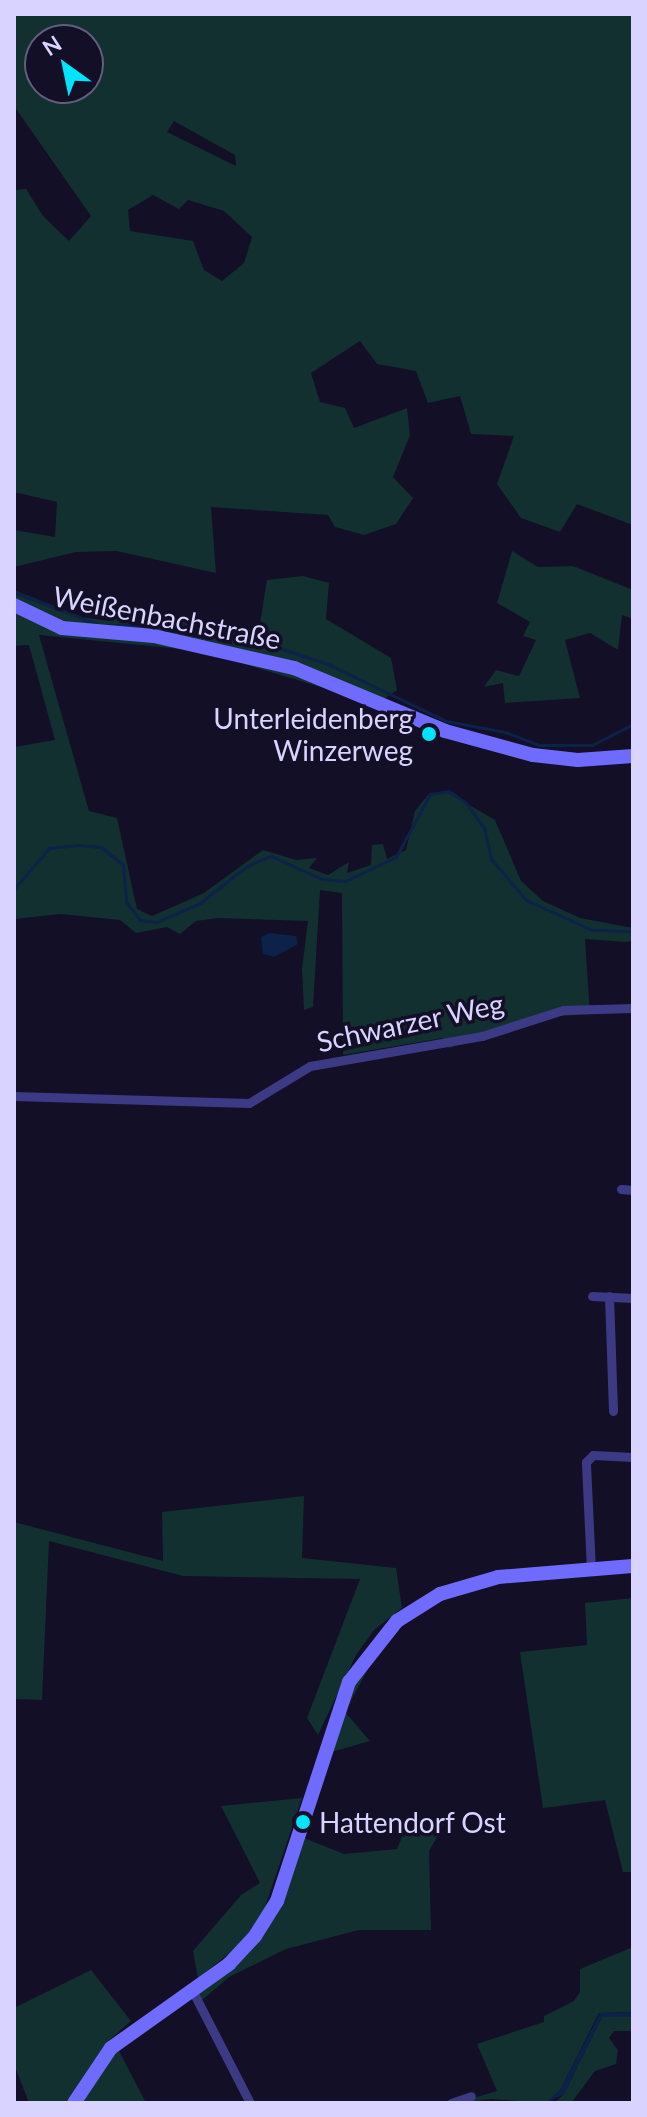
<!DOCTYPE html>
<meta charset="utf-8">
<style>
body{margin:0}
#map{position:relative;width:647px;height:2117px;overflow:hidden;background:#130f26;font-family:Lato,sans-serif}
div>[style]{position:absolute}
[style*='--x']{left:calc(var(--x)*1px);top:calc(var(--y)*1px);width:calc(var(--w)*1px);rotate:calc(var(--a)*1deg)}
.green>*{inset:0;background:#12302f}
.water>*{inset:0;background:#0c2248}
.stream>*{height:3px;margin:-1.5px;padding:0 1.5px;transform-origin:1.5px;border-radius:1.5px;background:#0c2248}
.minor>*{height:9px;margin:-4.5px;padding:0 4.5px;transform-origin:4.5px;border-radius:4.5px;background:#3d3a85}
.secondary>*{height:14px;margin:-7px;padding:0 7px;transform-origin:7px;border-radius:7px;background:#6f6bff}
.dots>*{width:22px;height:22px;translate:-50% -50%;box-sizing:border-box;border:4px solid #130f26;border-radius:50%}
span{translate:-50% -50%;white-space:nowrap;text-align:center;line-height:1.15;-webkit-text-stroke:7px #130f26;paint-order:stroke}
.street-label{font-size:28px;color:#d9d4ff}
.poi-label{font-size:28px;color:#d9d4ff}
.right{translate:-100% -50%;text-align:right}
.left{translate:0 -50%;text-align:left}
.frame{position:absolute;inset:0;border:16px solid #d9d4ff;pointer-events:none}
.north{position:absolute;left:24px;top:24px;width:80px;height:80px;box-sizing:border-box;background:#130f26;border:2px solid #625e7d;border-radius:50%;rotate:327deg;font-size:22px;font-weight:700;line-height:32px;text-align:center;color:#d9d4ff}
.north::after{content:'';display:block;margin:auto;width:28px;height:36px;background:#00e5ff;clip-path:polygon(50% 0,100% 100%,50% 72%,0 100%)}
</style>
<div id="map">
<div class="green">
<div style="clip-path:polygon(evenodd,14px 14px,633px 14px,633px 525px,577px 504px,560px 532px,521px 518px,497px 484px,514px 436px,471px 434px,460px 396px,428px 403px,416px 371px,377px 364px,360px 341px,311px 373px,320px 402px,345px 408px,354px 428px,407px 408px,410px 435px,393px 477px,413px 498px,396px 524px,364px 535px,335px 527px,328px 515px,211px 507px,216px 573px,117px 551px,76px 552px,14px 567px,14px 530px,55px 537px,57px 502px,14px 492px,14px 190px,26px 189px,43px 216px,69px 241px,91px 216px,14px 106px,14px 14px,88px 40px,88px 88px,40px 88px,40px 40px,88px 40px,14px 14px,174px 121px,235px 155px,236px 166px,167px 132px,174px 121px,14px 14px,153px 195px,179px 209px,188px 200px,224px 211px,252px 237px,244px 263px,222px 281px,204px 270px,193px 241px,130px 231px,128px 210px,153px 195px)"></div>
<div style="clip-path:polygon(512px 551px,538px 567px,573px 566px,633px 590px,633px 619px,622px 615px,618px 650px,590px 633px,565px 640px,580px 698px,505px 703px,503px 683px,484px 687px,496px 670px,519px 676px,536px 640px,523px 636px,530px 622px,497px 603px)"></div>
<div style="clip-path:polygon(303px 576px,329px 583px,326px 619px,391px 658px,397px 690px,377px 704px,201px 651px,39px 635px,89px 811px,117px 818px,137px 909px,152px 916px,204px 893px,263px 850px,296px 860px,317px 858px,309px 868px,328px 875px,349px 862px,347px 873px,371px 865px,372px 845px,383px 844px,387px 859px,406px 850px,415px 811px,428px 795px,447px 792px,495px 820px,521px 881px,543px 901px,580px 918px,633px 928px,633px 940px,627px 942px,585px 939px,590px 1014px,548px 1017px,449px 1048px,443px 1038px,343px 1055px,342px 893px,320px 890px,313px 1007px,304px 1010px,302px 969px,308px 921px,218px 918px,196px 921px,180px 934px,167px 927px,136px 933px,120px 920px,61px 914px,14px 919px,14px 747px,55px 740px,29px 645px,14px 646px,14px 590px,82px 617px,109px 621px,123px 615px,158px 617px,258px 636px,267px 580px)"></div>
<div style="clip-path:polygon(304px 1496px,302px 1558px,396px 1568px,402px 1608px,374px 1630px,356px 1655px,318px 1735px,307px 1718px,360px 1579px,183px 1576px,49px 1541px,42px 1700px,14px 1699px,14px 1522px,163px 1561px,162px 1512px)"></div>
<div style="clip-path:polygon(633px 1598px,633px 1872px,623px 1872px,605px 1800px,543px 1808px,520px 1652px,587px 1645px,585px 1603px)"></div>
<div style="clip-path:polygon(376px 1654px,345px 1712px,370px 1741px,328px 1753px,355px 1678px)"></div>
<div style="clip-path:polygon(302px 1798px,264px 1910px,241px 1944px,198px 1978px,193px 1951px,241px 1895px,260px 1883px,221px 1806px)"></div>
<div style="clip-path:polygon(445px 1823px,429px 1851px,431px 1930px,359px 1930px,286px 1949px,229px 1977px,201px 2001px,197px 1993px,238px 1959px,304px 1838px,344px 1854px,397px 1849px,404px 1832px,430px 1830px)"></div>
<div style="clip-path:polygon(633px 1947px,633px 2012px,599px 2013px,560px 2090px,546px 2103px,492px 2099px,457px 2103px,497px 2091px,477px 2044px,544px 2022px,544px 2016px,574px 2001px,580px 1992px,580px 1969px)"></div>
<div style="clip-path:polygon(91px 1970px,131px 2021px,107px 2042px,65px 2103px,29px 2103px,14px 2064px,14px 2008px)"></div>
<div style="clip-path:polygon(602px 2017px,633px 2017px,633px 2031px,614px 2031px,609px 2038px,618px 2050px,616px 2064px,595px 2071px,571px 2103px,554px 2103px,564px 2094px)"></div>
<div style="clip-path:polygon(117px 2047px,146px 2103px,77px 2103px)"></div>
</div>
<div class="water">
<div style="clip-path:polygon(270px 933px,296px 936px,298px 944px,274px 957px,263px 954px,261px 937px)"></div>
<div style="clip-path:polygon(633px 2012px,633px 2017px,602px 2017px,564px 2094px,546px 2103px,560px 2090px,600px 2013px)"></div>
</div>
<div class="stream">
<div style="--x:14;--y:592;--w:91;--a:21.2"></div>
<div style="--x:99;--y:625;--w:95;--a:0.6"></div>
<div style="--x:194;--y:626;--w:88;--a:14.5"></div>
<div style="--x:279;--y:648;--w:54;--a:18.4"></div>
<div style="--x:330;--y:665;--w:129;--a:25.8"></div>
<div style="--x:446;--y:721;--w:60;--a:10.6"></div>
<div style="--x:505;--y:732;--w:36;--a:21"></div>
<div style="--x:539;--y:745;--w:53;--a:0"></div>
<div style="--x:592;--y:745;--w:46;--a:-27.1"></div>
<div style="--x:14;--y:889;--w:54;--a:-49.5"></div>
<div style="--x:49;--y:848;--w:29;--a:-6"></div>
<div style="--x:78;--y:845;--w:23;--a:5"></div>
<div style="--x:101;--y:847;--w:28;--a:39"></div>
<div style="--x:123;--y:865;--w:37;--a:85"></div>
<div style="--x:126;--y:902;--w:23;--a:52"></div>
<div style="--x:140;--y:920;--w:17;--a:7"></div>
<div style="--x:157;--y:922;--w:47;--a:-23.8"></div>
<div style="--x:200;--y:903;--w:60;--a:-38.2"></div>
<div style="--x:247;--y:866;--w:26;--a:-23"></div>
<div style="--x:271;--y:856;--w:56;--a:24.3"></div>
<div style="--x:322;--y:879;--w:23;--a:5"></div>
<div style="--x:345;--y:881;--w:56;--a:-25.2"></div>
<div style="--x:396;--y:857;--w:72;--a:-61.6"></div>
<div style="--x:430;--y:794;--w:19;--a:-9"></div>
<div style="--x:449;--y:791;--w:21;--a:35"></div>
<div style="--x:466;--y:803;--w:31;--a:54"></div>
<div style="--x:484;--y:828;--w:32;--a:77"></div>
<div style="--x:491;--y:859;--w:54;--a:49.5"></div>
<div style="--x:526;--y:900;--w:72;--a:24.4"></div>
<div style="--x:592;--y:930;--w:41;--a:1.4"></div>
</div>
<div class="minor">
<div style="--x:14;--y:1096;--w:235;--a:1.7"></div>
<div style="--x:249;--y:1103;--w:71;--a:-31.2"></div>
<div style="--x:310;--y:1066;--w:175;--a:-9.9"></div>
<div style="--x:482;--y:1036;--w:85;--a:-17.8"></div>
<div style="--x:563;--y:1010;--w:70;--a:-1.6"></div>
<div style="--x:621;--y:1189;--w:12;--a:5"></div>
<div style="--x:592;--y:1296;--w:41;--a:2.8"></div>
<div style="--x:609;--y:1296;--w:115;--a:88"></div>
<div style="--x:591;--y:1570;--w:108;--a:-92.7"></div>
<div style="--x:586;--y:1462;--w:10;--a:-45"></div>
<div style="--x:593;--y:1455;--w:40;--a:2.9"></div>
<div style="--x:192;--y:1990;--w:127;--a:62.8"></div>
<div style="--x:451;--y:2103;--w:21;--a:-19"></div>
</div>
<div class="secondary">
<div style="--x:14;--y:605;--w:53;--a:25.6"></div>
<div style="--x:62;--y:628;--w:92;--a:5"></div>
<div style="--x:154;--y:636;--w:144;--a:12.9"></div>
<div style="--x:294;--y:668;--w:164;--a:22.6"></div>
<div style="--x:445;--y:731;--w:91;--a:15.3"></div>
<div style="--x:533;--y:755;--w:45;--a:6.3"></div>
<div style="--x:578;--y:760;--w:55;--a:-4.2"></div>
<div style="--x:74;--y:2103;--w:66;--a:-56.1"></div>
<div style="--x:111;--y:2048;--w:145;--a:-35.4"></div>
<div style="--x:229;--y:1964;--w:38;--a:-47"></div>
<div style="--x:255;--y:1936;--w:41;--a:-57.8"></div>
<div style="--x:277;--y:1901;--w:231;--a:-71.8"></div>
<div style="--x:349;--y:1682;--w:78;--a:-51.8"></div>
<div style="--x:397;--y:1621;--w:51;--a:-32.1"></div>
<div style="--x:440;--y:1594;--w:60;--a:-16.3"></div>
<div style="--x:498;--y:1577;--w:135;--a:-4.7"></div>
</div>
<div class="dots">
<div style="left:429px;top:734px;background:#00e5ff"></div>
<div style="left:303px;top:1822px;background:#00e5ff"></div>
</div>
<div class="street-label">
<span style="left:167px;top:617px;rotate:11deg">Weißenbachstraße</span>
<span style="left:410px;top:1022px;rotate:-12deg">Schwarzer Weg</span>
</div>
<div class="poi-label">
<span class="right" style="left:413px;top:734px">Unterleidenberg<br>Winzerweg</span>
<span class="left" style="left:319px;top:1822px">Hattendorf Ost</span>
</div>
<div class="frame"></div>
<div class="north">N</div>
</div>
